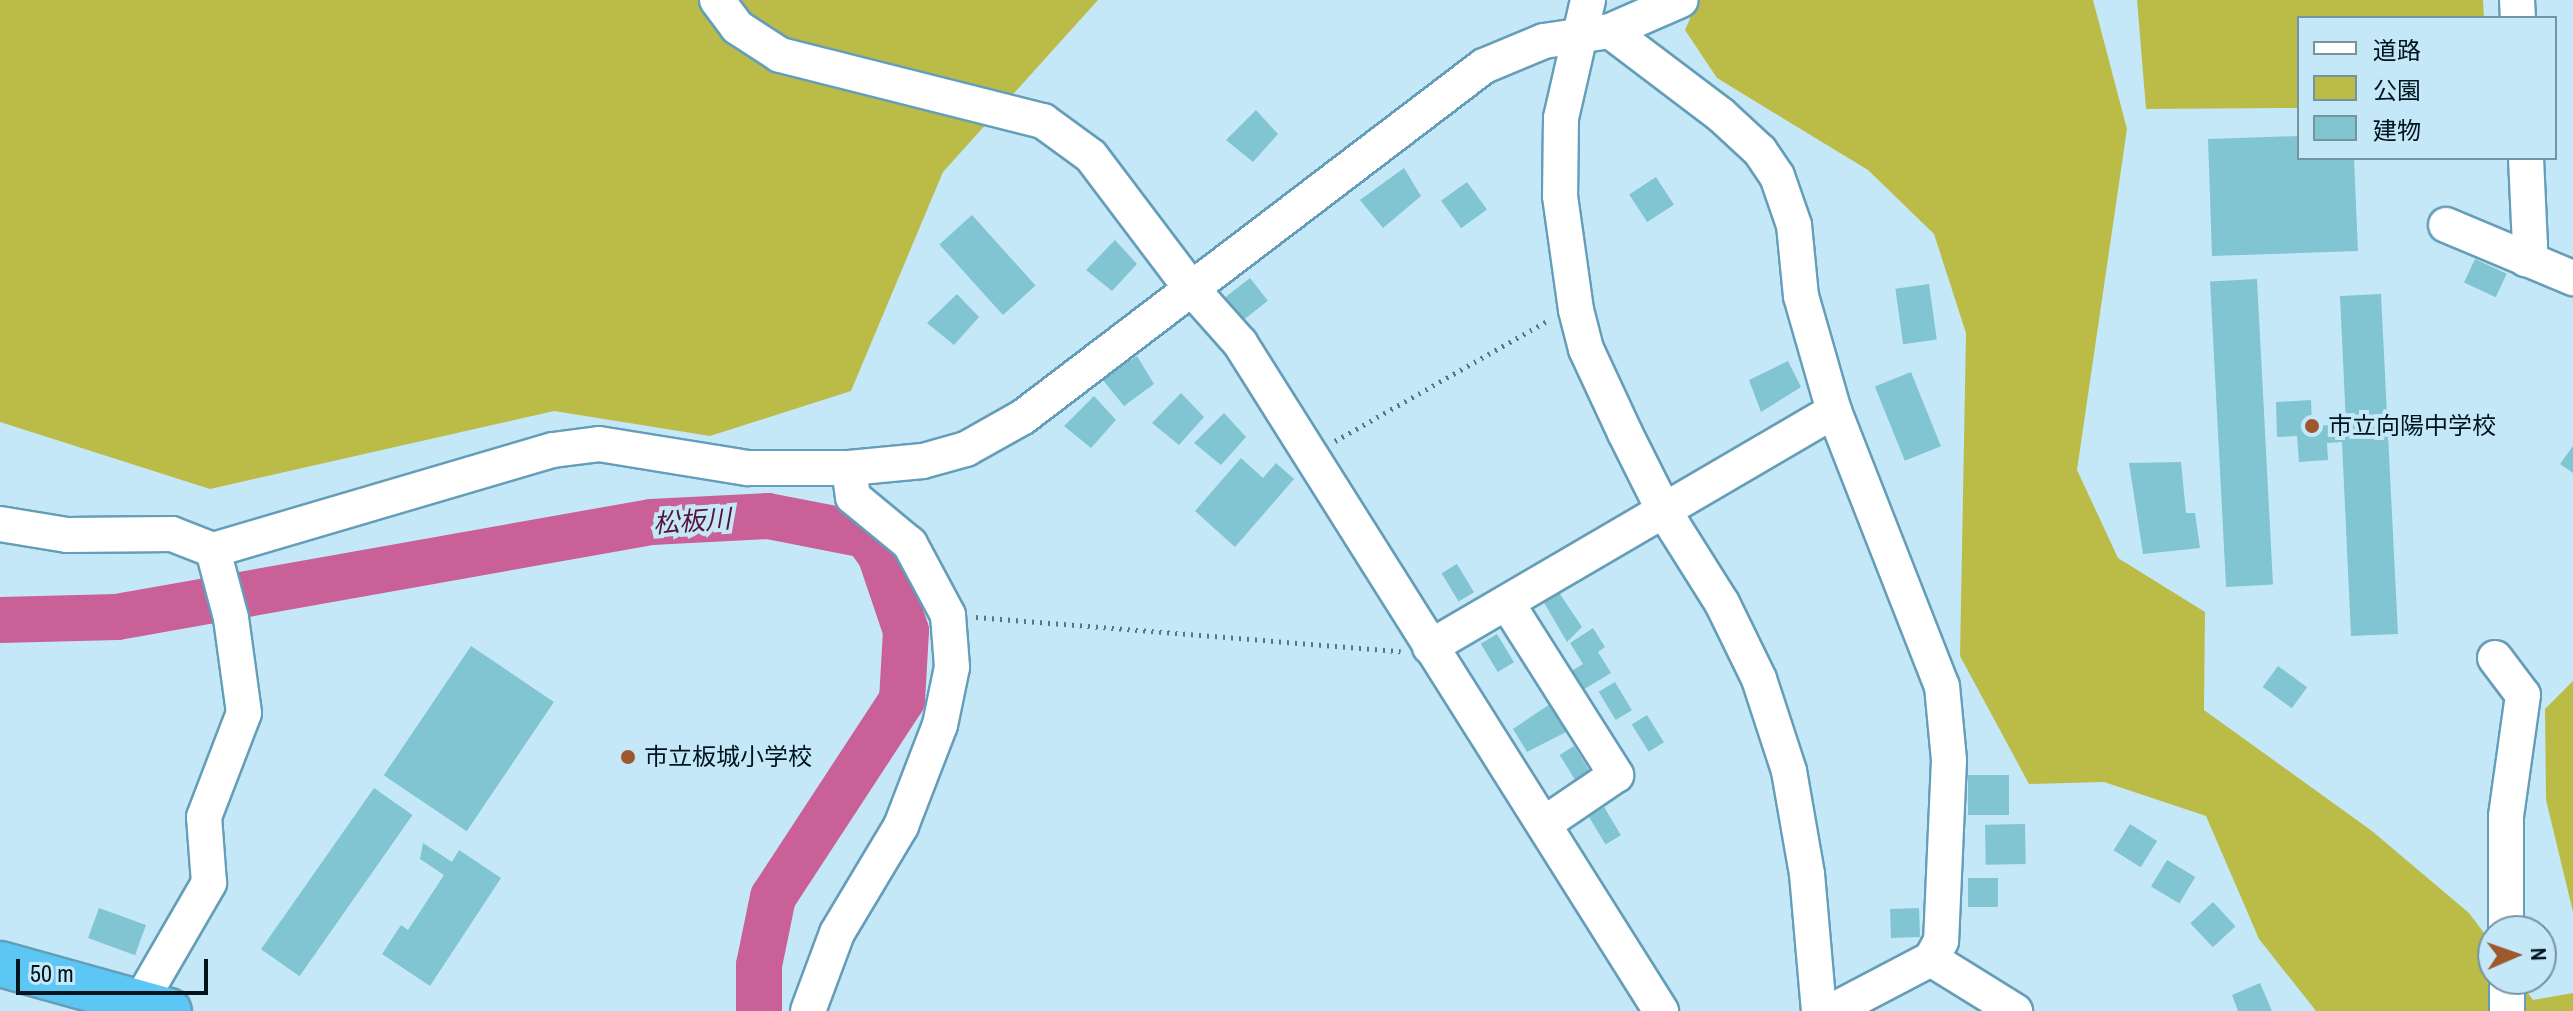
<!DOCTYPE html>
<meta charset="utf-8">
<style>
body{margin:0}
#map{position:relative;width:2573px;height:1011px;overflow:hidden;background:#c5e8f9;font-family:"Archivo Narrow","Noto Sans JP",sans-serif}
div>[style]{position:absolute}
[style*='--x']{left:calc(var(--x)*1px);top:calc(var(--y)*1px);width:calc(var(--w)*1px);rotate:calc(var(--a)*1deg)}
.green>*{inset:0;background:#bbbc48}
.river>*{height:46px;margin:-23px;padding:0 23px;transform-origin:23px;border-radius:23px;background:#c96097}
.building>*{inset:0;background:#80c5d1;transform-origin:0 0}
.path>*{height:5px;margin-top:-2.5px;transform-origin:0;background:repeating-linear-gradient(90deg,#5a7582 0 2px,transparent 0 8px)}
.roads{filter:drop-shadow(2px 0 #659eb9) drop-shadow(-2px 0 #659eb9) drop-shadow(0 2px #659eb9) drop-shadow(0 -2px #659eb9)}
.minor>*{height:34px;margin:-17px;padding:0 17px;transform-origin:17px;border-radius:17px;background:#fff}
.highway>*{height:44px;margin:-22px;padding:0 22px;transform-origin:22px;border-radius:22px;background:#5cc6f5}
.dots>*{width:22px;height:22px;translate:-50% -50%;box-sizing:border-box;border:4px solid #c5e8f9;border-radius:50%}
span{translate:-50% -50%;white-space:nowrap;text-align:center;line-height:1.15;-webkit-text-stroke:8px #c5e8f9;paint-order:stroke}
.poi-label{font-size:24px;color:#00141e}
.left{translate:0 -50%;text-align:left}
.water-label{font-size:26px;color:#561239;font-style:italic}
.legend{position:absolute;left:2297px;top:16px;width:260px;height:144px;box-sizing:border-box;background:#c5e8f9;border:2px solid #7693a1;margin:0;padding:10px 14px;list-style:none;font-size:24px;color:#00141e}
.legend li{display:flex;align-items:center;gap:16px;height:40px}
.legend b{width:40px;border:2px solid #7693a1}
.north{position:absolute;left:2477px;top:915px;width:80px;height:80px;box-sizing:border-box;background:#c5e8f9;border:2px solid #7693a1;border-radius:50%;rotate:88deg;font-size:22px;font-weight:700;line-height:32px;text-align:center;color:#00141e}
.north::after{content:'';display:block;margin:auto;width:28px;height:36px;background:#9e582e;clip-path:polygon(50% 0,100% 100%,50% 72%,0 100%)}
.scale{position:absolute;left:16px;top:959px;width:192px;height:36px;box-sizing:border-box;border:4px solid #00141e;border-top:0;padding-left:10px;font-size:24px;line-height:28px;white-space:nowrap;color:#00141e;-webkit-text-stroke:6px #c5e8f9;paint-order:stroke}
</style>
<div id="map">
<div class="green">
<div style="clip-path:polygon(0 0,1098px 0,943px 172px,851px 391px,710px 436px,554px 411px,210px 489px,0 422px)"></div>
<div style="clip-path:polygon(1698px 0,2093px 0,2127px 129px,2077px 470px,2118px 558px,2205px 612px,2204px 710px,2372px 831px,2469px 913px,2493px 945px,2493px 979px,2518px 979px,2533px 1000px,2573px 993px,2573px 1011px,2316px 1011px,2259px 939px,2206px 816px,2104px 782px,2029px 784px,1960px 656px,1966px 333px,1934px 234px,1868px 170px,1717px 78px,1685px 30px)"></div>
<div style="clip-path:polygon(2137px 0,2483px 0,2484px 18px,2299px 18px,2299px 108px,2146px 109px)"></div>
<div style="clip-path:polygon(2573px 681px,2573px 912px,2546px 800px,2545px 709px)"></div>
</div>
<div class="river">
<div style="--x:0;--y:620;--w:117;--a:-1.5"></div>
<div style="--x:117;--y:617;--w:542;--a:-10.09"></div>
<div style="--x:651;--y:522;--w:117;--a:-2.9"></div>
<div style="--x:768;--y:516;--w:100;--a:11"></div>
<div style="--x:866;--y:535;--w:24;--a:54"></div>
<div style="--x:880;--y:554;--w:81;--a:71.3"></div>
<div style="--x:906;--y:631;--w:69;--a:93.3"></div>
<div style="--x:902;--y:700;--w:235;--a:123.2"></div>
<div style="--x:773;--y:897;--w:69;--a:101.6"></div>
<div style="--x:759;--y:965;--w:46;--a:90"></div>
</div>
<div class="building">
<div style="clip-path:polygon(1256px 110px,1278px 134px,1253px 162px,1226px 140px)"></div>
<div style="clip-path:polygon(2299px 136px,2299px 158px,2354px 158px,2358px 251px,2212px 256px,2208px 139px)"></div>
<div style="clip-path:polygon(1404px 168px,1421px 196px,1383px 228px,1360px 200px)"></div>
<div style="left:1656px;top:177px;width:33px;height:32px;rotate:57deg"></div>
<div style="left:1467px;top:182px;width:34px;height:32px;rotate:54deg"></div>
<div style="left:972px;top:215px;width:95px;height:44px;rotate:48deg"></div>
<div style="clip-path:polygon(1115px 240px,1137px 264px,1112px 291px,1086px 270px)"></div>
<div style="left:2475px;top:259px;width:35px;height:26px;rotate:25deg"></div>
<div style="left:1250px;top:278px;width:29px;height:32px;rotate:52deg"></div>
<div style="left:2257px;top:279px;width:306px;height:47px;rotate:87deg"></div>
<div style="left:1929px;top:284px;width:56px;height:34px;rotate:82deg"></div>
<div style="clip-path:polygon(957px 294px,979px 317px,954px 345px,927px 323px)"></div>
<div style="clip-path:polygon(2381px 294px,2398px 634px,2351px 636px,2342px 442px,2327px 443px,2328px 460px,2299px 462px,2297px 436px,2277px 437px,2276px 402px,2311px 400px,2312px 426px,2346px 424px,2340px 296px)"></div>
<div style="clip-path:polygon(1137px 356px,1154px 384px,1124px 406px,1102px 379px)"></div>
<div style="clip-path:polygon(1788px 361px,1801px 387px,1761px 412px,1749px 380px)"></div>
<div style="left:1911px;top:372px;width:80px;height:39px;rotate:68deg"></div>
<div style="clip-path:polygon(1181px 393px,1204px 417px,1179px 445px,1152px 423px)"></div>
<div style="clip-path:polygon(1094px 396px,1116px 420px,1091px 448px,1064px 426px)"></div>
<div style="clip-path:polygon(1224px 413px,1246px 437px,1221px 465px,1194px 443px)"></div>
<div style="clip-path:polygon(2573px 446px,2573px 473px,2560px 464px)"></div>
<div style="clip-path:polygon(1241px 458px,1263px 478px,1276px 463px,1294px 479px,1235px 547px,1195px 511px)"></div>
<div style="clip-path:polygon(2181px 462px,2186px 513px,2195px 513px,2200px 548px,2143px 554px,2129px 463px)"></div>
<div style="left:1457px;top:564px;width:33px;height:18px;rotate:59deg"></div>
<div style="clip-path:polygon(1558px 591px,1582px 627px,1567px 642px,1543px 601px)"></div>
<div style="clip-path:polygon(1593px 628px,1605px 647px,1598px 652px,1611px 673px,1576px 694px,1565px 675px,1583px 664px,1570px 643px)"></div>
<div style="left:1497px;top:634px;width:33px;height:19px;rotate:59deg"></div>
<div style="left:471px;top:646px;width:100px;height:156px;rotate:34deg"></div>
<div style="left:2278px;top:666px;width:36px;height:26px;rotate:36deg"></div>
<div style="left:1615px;top:682px;width:33px;height:19px;rotate:59deg"></div>
<div style="clip-path:polygon(1553px 702px,1570px 730px,1527px 752px,1513px 729px)"></div>
<div style="left:1647px;top:715px;width:32px;height:18px;rotate:58deg"></div>
<div style="left:1574px;top:746px;width:32px;height:17px;rotate:58deg"></div>
<div style="left:2009px;top:775px;width:40px;height:41px;rotate:90deg"></div>
<div style="left:374px;top:788px;width:47px;height:197px;rotate:35deg"></div>
<div style="left:1604px;top:807px;width:33px;height:18px;rotate:59deg"></div>
<div style="left:2025px;top:824px;width:40px;height:40px;rotate:89deg"></div>
<div style="left:2130px;top:824px;width:32px;height:31px;rotate:32deg"></div>
<div style="clip-path:polygon(423px 843px,452px 862px,459px 850px,501px 878px,430px 986px,382px 954px,401px 925px,408px 930px,444px 875px,420px 859px)"></div>
<div style="left:2167px;top:860px;width:33px;height:31px;rotate:31deg"></div>
<div style="left:1968px;top:878px;width:30px;height:29px"></div>
<div style="left:2213px;top:902px;width:33px;height:31px;rotate:47deg"></div>
<div style="left:99px;top:908px;width:50px;height:32px;rotate:20deg"></div>
<div style="left:1919px;top:908px;width:29px;height:29px;rotate:88deg"></div>
<div style="clip-path:polygon(2260px 983px,2272px 1011px,2238px 1011px,2232px 995px)"></div>
</div>
<div class="path">
<div style="--x:1335;--y:441;--w:246;--a:-29.5"></div>
<div style="--x:976;--y:617;--w:426;--a:4.6"></div>
</div>
<div class="roads">
<div class="minor">
<div style="--x:717;--y:0;--w:34;--a:53"></div>
<div style="--x:737;--y:27;--w:51;--a:33.1"></div>
<div style="--x:780;--y:55;--w:271;--a:14.1"></div>
<div style="--x:1043;--y:121;--w:59;--a:36.1"></div>
<div style="--x:1091;--y:156;--w:166;--a:52.9"></div>
<div style="--x:1191;--y:288;--w:74;--a:48.3"></div>
<div style="--x:1240;--y:343;--w:790;--a:57.78"></div>
<div style="--x:1588;--y:0;--w:121;--a:102.9"></div>
<div style="--x:1561;--y:118;--w:78;--a:90.7"></div>
<div style="--x:1560;--y:196;--w:115;--a:82"></div>
<div style="--x:1576;--y:310;--w:40;--a:75.6"></div>
<div style="--x:1586;--y:349;--w:93;--a:65.1"></div>
<div style="--x:1625;--y:433;--w:87;--a:63.4"></div>
<div style="--x:1664;--y:511;--w:109;--a:57.8"></div>
<div style="--x:1722;--y:603;--w:85;--a:64"></div>
<div style="--x:1759;--y:679;--w:97;--a:71.9"></div>
<div style="--x:1789;--y:771;--w:105;--a:80.1"></div>
<div style="--x:1807;--y:874;--w:138;--a:85"></div>
<div style="--x:2517;--y:0;--w:18;--a:87"></div>
<div style="--x:1610;--y:31;--w:139;--a:37.1"></div>
<div style="--x:1721;--y:115;--w:53;--a:42.7"></div>
<div style="--x:1760;--y:151;--w:30;--a:56"></div>
<div style="--x:1777;--y:176;--w:52;--a:70.9"></div>
<div style="--x:1794;--y:225;--w:71;--a:84.4"></div>
<div style="--x:1801;--y:296;--w:120;--a:74"></div>
<div style="--x:1834;--y:411;--w:295;--a:68.6"></div>
<div style="--x:1942;--y:686;--w:74;--a:84.6"></div>
<div style="--x:1949;--y:760;--w:181;--a:92.5"></div>
<div style="--x:1941;--y:941;--w:21;--a:119"></div>
<div style="--x:1931;--y:959;--w:112;--a:152.3"></div>
<div style="--x:2526;--y:158;--w:87;--a:87.4"></div>
<div style="--x:2530;--y:245;--w:15;--a:106"></div>
<div style="--x:2446;--y:225;--w:138;--a:22.7"></div>
<div style="--x:0;--y:524;--w:68;--a:9.3"></div>
<div style="--x:67;--y:535;--w:105;--a:-0.5"></div>
<div style="--x:172;--y:534;--w:44;--a:21.3"></div>
<div style="--x:213;--y:550;--w:354;--a:-16.4"></div>
<div style="--x:553;--y:450;--w:46;--a:-7.4"></div>
<div style="--x:599;--y:444;--w:151;--a:9.2"></div>
<div style="--x:748;--y:468;--w:101;--a:0"></div>
<div style="--x:849;--y:468;--w:74;--a:-5.4"></div>
<div style="--x:923;--y:461;--w:45;--a:-15.6"></div>
<div style="--x:966;--y:449;--w:65;--a:-29.3"></div>
<div style="--x:1023;--y:417;--w:579;--a:-37.29"></div>
<div style="--x:1484;--y:66;--w:65;--a:-22.6"></div>
<div style="--x:1544;--y:41;--w:67;--a:-8.6"></div>
<div style="--x:1610;--y:31;--w:77;--a:-23.6"></div>
<div style="--x:1507;--y:603;--w:204;--a:57.6"></div>
<div style="--x:1616;--y:775;--w:87;--a:145.8"></div>
<div style="--x:1430;--y:647;--w:468;--a:-30.3"></div>
<div style="--x:2495;--y:658;--w:46;--a:52.9"></div>
<div style="--x:2523;--y:695;--w:122;--a:98"></div>
<div style="--x:2506;--y:816;--w:115;--a:90"></div>
<div style="--x:1931;--y:959;--w:99;--a:31.8"></div>
<div style="--x:2507;--y:979;--w:32;--a:90"></div>
<div style="--x:140;--y:1002;--w:138;--a:-59.9"></div>
<div style="--x:209;--y:883;--w:66;--a:-94.3"></div>
<div style="--x:204;--y:817;--w:111;--a:-69"></div>
<div style="--x:244;--y:713;--w:96;--a:-97.8"></div>
<div style="--x:231;--y:618;--w:70;--a:-104.8"></div>
<div style="--x:808;--y:1011;--w:83;--a:-69.6"></div>
<div style="--x:837;--y:933;--w:125;--a:-59.1"></div>
<div style="--x:901;--y:826;--w:108;--a:-68.9"></div>
<div style="--x:940;--y:725;--w:59;--a:-78.3"></div>
<div style="--x:952;--y:667;--w:52;--a:-94.4"></div>
<div style="--x:948;--y:615;--w:81;--a:-118.2"></div>
<div style="--x:910;--y:544;--w:74;--a:-140.5"></div>
<div style="--x:853;--y:497;--w:29;--a:-98"></div>
</div>
<div class="highway">
<div style="--x:0;--y:964;--w:175;--a:15.5"></div>
</div>
</div>
<div class="dots">
<div style="left:2312px;top:426px;background:#9e582e"></div>
<div style="left:628px;top:757px;background:#9e582e"></div>
</div>
<div class="poi-label">
<span class="left" style="left:2328px;top:426px">市立向陽中学校</span>
<span class="left" style="left:644px;top:757px">市立板城小学校</span>
</div>
<div class="water-label">
<span style="left:692px;top:521px;rotate:-4deg">松板川</span>
</div>
<ul class="legend">
<li><b style="height:10px;background:#fff"></b>道路</li>
<li><b style="height:22px;background:#bbbc48"></b>公園</li>
<li><b style="height:22px;background:#80c5d1"></b>建物</li>
</ul>
<div class="north">N</div>
<div class="scale">50 m</div>
</div>
